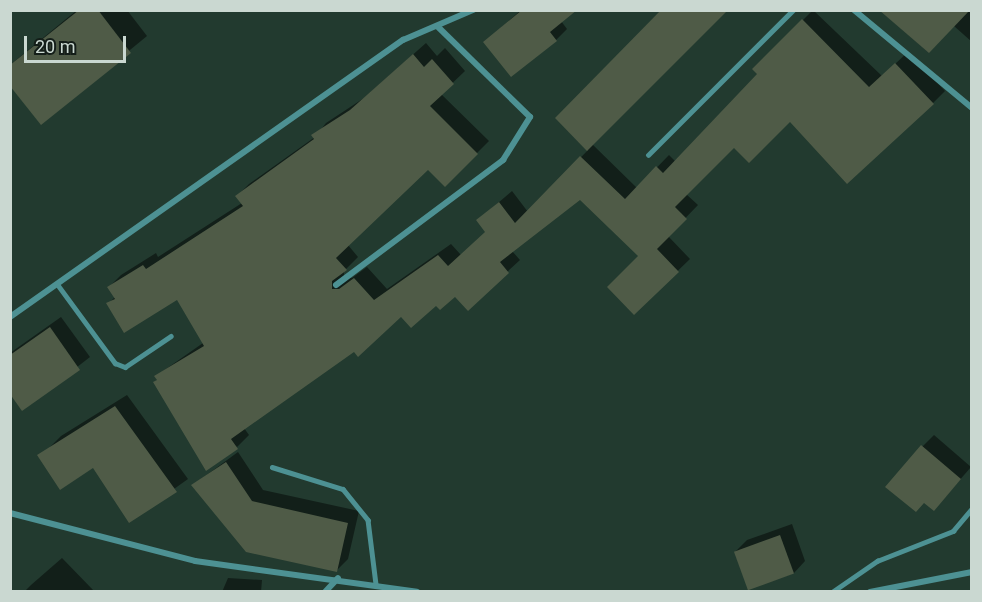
<!DOCTYPE html>
<style>
body{margin:0}
#map{position:relative;width:982px;height:602px;overflow:hidden;background:#223a2f;font-family:Roboto,sans-serif}
div>[style]{position:absolute}
[style*='--x']{left:calc(var(--x)*1px);top:calc(var(--y)*1px);width:calc(var(--w)*1px);rotate:calc(var(--a)*1deg)}
.shadow>*{inset:0;background:#0007}
.building>*{inset:0;background:#4f5b47;transform-origin:0 0}
.lane>*{height:4.5px;margin:-2.25px;padding:0 2.25px;transform-origin:2.25px;border-radius:2.25px;background:#4d9193}
.street>*{height:6px;margin:-3px;padding:0 3px;transform-origin:3px;border-radius:3px;background:#4d9193}
span{translate:-50% -50%;white-space:nowrap;text-align:center;line-height:1.15;-webkit-text-stroke:4.5px #141e19;paint-order:stroke}
.frame{position:absolute;inset:0;border:12px solid #cad8d1;pointer-events:none}
.scale{position:absolute;left:24px;top:36px;width:102px;height:27px;box-sizing:border-box;border:3px solid #cad8d1;border-top:0;padding-left:8px;font-size:18px;line-height:21px;white-space:nowrap;color:#cad8d1;-webkit-text-stroke:4px #141e19;paint-order:stroke}
</style>
<div id="map">
<div class="shadow">
<div style="clip-path:polygon(77px 10px,127px 10px,147px 36px,41px 123px,10px 65px)"></div>
<div style="clip-path:polygon(521px 10px,574px 10px,561px 21px,567px 29px,556px 40px,485px 42px)"></div>
<div style="clip-path:polygon(813px 10px,882px 76px,908px 52px,945px 91px,933px 103px,790px 120px,734px 146px,686px 194px,698px 205px,668px 236px,690px 259px,634px 313px,640px 256px,580px 198px,512px 251px,520px 260px,468px 308px,455px 295px,401px 314px,244px 428px,249px 435px,237px 447px,156px 376px,203px 343px,177px 298px,108px 304px,115px 297px,109px 287px,121px 275px,156px 253px,158px 257px,242px 203px,237px 196px,249px 184px,315px 137px,326px 123px,364px 98px,426px 43px,437px 56px,445px 48px,465px 71px,441px 94px,489px 141px,445px 185px,428px 168px,348px 245px,358px 257px,344px 271px,344px 277px,352px 278px,367px 267px,387px 289px,451px 244px,461px 255px,487px 232px,478px 220px,512px 191px,528px 212px,588px 150px,557px 118px,592px 144px,637px 188px,669px 155px,676px 162px,759px 74px,754px 69px)"></div>
<div style="clip-path:polygon(913px 10px,972px 10px,972px 42px,954px 26px)"></div>
<div style="clip-path:polygon(61px 317px,90px 357px,23px 409px,10px 391px,10px 353px)"></div>
<div style="clip-path:polygon(127px 395px,188px 479px,129px 521px,93px 466px,50px 447px,61px 436px)"></div>
<div style="clip-path:polygon(934px 435px,971px 467px,945px 497px,922px 447px)"></div>
<div style="clip-path:polygon(238px 452px,263px 490px,359px 511px,348px 559px,336px 571px,193px 485px)"></div>
<div style="clip-path:polygon(792px 524px,805px 561px,794px 573px,749px 589px,735px 552px,747px 540px)"></div>
<div style="clip-path:polygon(62px 558px,95px 592px,24px 592px,31px 585px)"></div>
<div style="clip-path:polygon(228px 578px,262px 580px,261px 592px,222px 592px)"></div>
</div>
<div class="building">
<div style="clip-path:polygon(79px 10px,98px 10px,131px 53px,41px 125px,10px 86px,10px 65px)"></div>
<div style="clip-path:polygon(522px 10px,577px 10px,550px 32px,557px 41px,511px 77px,483px 42px)"></div>
<div style="clip-path:polygon(661px 10px,728px 10px,587px 151px,555px 118px)"></div>
<div style="clip-path:polygon(879px 10px,970px 10px,929px 53px)"></div>
<div style="clip-path:polygon(802px 19px,869px 87px,895px 63px,934px 104px,847px 184px,790px 122px,749px 163px,734px 148px,675px 207px,687px 219px,657px 249px,679px 272px,634px 315px,607px 287px,638px 256px,580px 200px,500px 262px,509px 273px,468px 311px,455px 297px,440px 310px,436px 306px,411px 328px,401px 317px,358px 357px,354px 352px,231px 439px,238px 449px,206px 471px,153px 382px,157px 380px,154px 376px,204px 346px,177px 300px,124px 333px,106px 303px,115px 299px,107px 287px,143px 265px,146px 269px,243px 206px,235px 196px,314px 139px,311px 135px,350px 110px,413px 54px,424px 67px,432px 59px,454px 84px,430px 106px,478px 154px,445px 187px,428px 170px,336px 258px,347px 270px,332px 281px,332px 289px,339px 289px,354px 278px,374px 300px,438px 255px,448px 266px,485px 232px,476px 220px,499px 202px,515px 223px,580px 156px,625px 199px,656px 166px,663px 173px,757px 74px,752px 69px)"></div>
<div style="clip-path:polygon(50px 327px,80px 370px,22px 411px,10px 394px,10px 355px)"></div>
<div style="clip-path:polygon(115px 406px,177px 492px,129px 523px,93px 468px,60px 490px,37px 455px)"></div>
<div style="clip-path:polygon(921px 445px,961px 479px,934px 511px,924px 503px,916px 512px,885px 487px)"></div>
<div style="clip-path:polygon(226px 462px,252px 501px,348px 523px,337px 572px,246px 552px,191px 485px)"></div>
<div style="left:780px;top:535px;width:41px;height:49px;rotate:70deg"></div>
</div>
<div class="lane">
<div style="--x:648;--y:155;--w:205;--a:-45"></div>
<div style="--x:58;--y:285;--w:97;--a:53.8"></div>
<div style="--x:115;--y:363;--w:11;--a:22"></div>
<div style="--x:125;--y:367;--w:55;--a:-34"></div>
<div style="--x:272;--y:467;--w:74;--a:17.2"></div>
<div style="--x:343;--y:489;--w:40;--a:51"></div>
<div style="--x:368;--y:520;--w:64;--a:82.9"></div>
<div style="--x:832;--y:592;--w:55;--a:-34.6"></div>
<div style="--x:877;--y:561;--w:82;--a:-21.5"></div>
<div style="--x:953;--y:531;--w:30;--a:-50"></div>
</div>
<div class="street">
<div style="--x:854;--y:10;--w:153;--a:39.7"></div>
<div style="--x:336;--y:285;--w:209;--a:-36.8"></div>
<div style="--x:503;--y:160;--w:51;--a:-57.9"></div>
<div style="--x:530;--y:117;--w:129;--a:-135.6"></div>
<div style="--x:10;--y:317;--w:481;--a:-35.2"></div>
<div style="--x:403;--y:40;--w:76;--a:-23.2"></div>
<div style="--x:10;--y:513;--w:191;--a:14.5"></div>
<div style="--x:195;--y:561;--w:224;--a:7.9"></div>
<div style="--x:325;--y:592;--w:19;--a:-47"></div>
<div style="--x:870;--y:592;--w:104;--a:-11.1"></div>
</div>
<div class="frame"></div>
<div class="scale">20 m</div>
</div>
